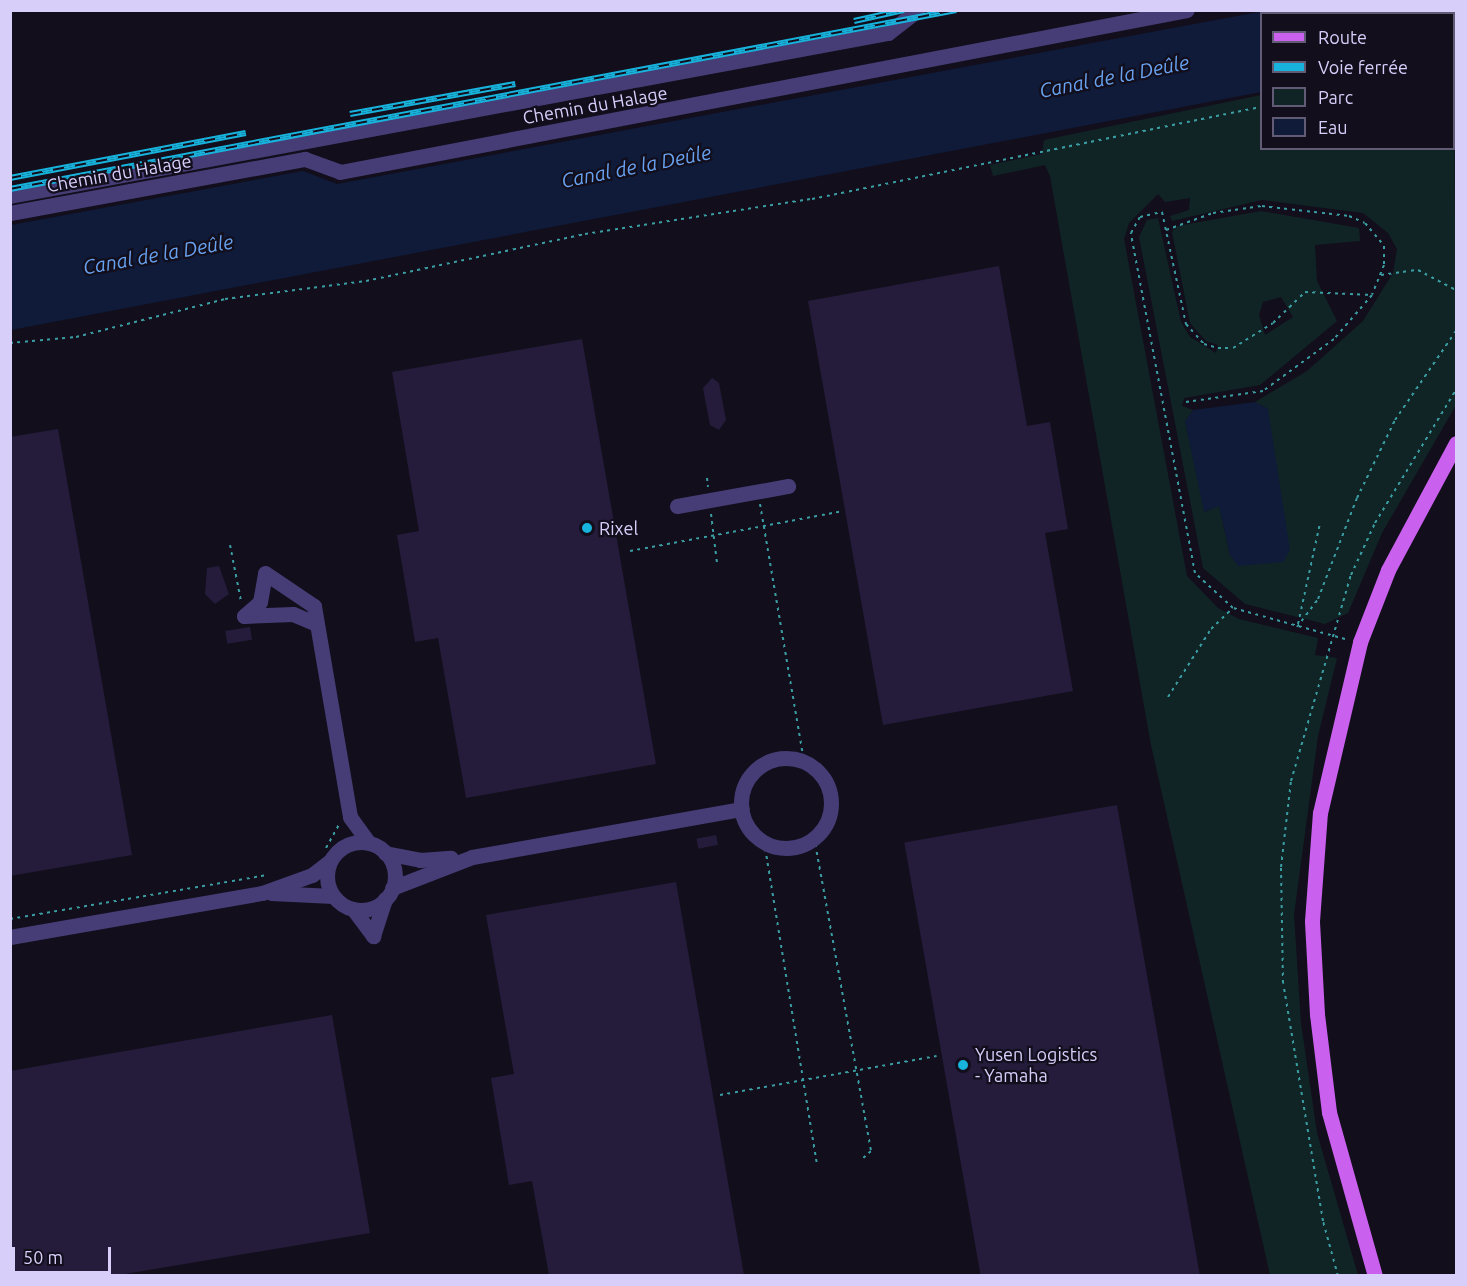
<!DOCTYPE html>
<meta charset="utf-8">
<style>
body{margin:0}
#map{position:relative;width:1467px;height:1286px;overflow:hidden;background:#120e1c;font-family:Ubuntu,sans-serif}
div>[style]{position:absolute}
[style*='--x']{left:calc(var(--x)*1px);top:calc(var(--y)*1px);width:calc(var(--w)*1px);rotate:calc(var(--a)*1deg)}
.green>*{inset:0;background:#112425}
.water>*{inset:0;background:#0f1b39}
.building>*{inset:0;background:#251c3b;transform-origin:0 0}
.path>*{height:2px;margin-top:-1px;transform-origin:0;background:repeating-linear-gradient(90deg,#399da2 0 3px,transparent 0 7.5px)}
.minor>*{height:15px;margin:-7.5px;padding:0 7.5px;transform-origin:7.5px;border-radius:7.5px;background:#463d76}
.minor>.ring{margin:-7.5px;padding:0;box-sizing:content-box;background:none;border:15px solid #463d76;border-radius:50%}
.major>*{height:15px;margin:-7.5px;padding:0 7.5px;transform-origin:7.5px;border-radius:7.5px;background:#c961ee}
.rail>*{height:6px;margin-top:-3px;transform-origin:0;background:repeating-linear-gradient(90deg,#120e1c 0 11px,#18b3dc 0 22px);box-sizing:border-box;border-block:2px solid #18b3dc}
.dots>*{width:16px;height:16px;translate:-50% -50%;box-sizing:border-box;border:3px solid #120e1c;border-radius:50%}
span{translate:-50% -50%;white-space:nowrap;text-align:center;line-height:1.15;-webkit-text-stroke:4.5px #120e1c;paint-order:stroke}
.street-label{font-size:18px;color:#d8cefa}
.poi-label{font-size:18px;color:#d8cefa}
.left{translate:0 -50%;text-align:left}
.water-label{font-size:20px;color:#67a1ef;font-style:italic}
.frame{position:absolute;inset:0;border:12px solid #d8cefa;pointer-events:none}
.legend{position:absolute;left:1260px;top:12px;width:195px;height:138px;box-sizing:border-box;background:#120e1c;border:2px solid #615b75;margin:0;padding:8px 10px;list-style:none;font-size:18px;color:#d8cefa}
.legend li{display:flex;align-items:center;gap:12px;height:30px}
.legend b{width:30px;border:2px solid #615b75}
.scale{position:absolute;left:12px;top:1247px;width:99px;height:27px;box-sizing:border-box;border:3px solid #d8cefa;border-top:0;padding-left:8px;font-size:18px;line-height:21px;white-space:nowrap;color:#d8cefa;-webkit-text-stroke:4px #120e1c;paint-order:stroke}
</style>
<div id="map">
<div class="green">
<div style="clip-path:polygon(evenodd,1454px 56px,1456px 405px,1382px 533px,1348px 613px,1325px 624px,1245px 604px,1203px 568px,1139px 237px,1147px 220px,1158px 218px,1181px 322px,1190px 337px,1216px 353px,1218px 345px,1206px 341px,1190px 323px,1172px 232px,1177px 226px,1261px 211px,1359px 228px,1360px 241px,1315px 245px,1317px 281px,1337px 321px,1260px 385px,1184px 398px,1182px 406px,1193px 410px,1185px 421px,1205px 512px,1219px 505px,1230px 555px,1268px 409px,1255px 402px,1307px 371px,1363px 321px,1393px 273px,1397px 249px,1388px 233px,1363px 213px,1262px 200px,1172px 221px,1170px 216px,1189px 210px,1190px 198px,1165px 202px,1158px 194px,1129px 223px,1124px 239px,1187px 576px,1218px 608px,1239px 619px,1318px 638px,1315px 655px,1337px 658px,1318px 736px,1294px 915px,1301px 1023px,1317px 1133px,1358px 1275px,1270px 1275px,1151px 745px,1050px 176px,1045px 165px,993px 176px,990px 165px,1042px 154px,1044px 140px,1261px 95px,1262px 148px,1454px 148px,1454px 56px,1281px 297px,1293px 317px,1265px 335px,1259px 315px,1263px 302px,1281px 297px)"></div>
</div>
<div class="water">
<div style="clip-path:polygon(1264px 11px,1456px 11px,1456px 52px,1454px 14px,1262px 14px,1261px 92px,11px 330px,11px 225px,303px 171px,337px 184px)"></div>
<div style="clip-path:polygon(1255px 402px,1268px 409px,1290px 550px,1283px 562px,1238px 566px,1230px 555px,1219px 506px,1204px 512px,1185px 421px,1193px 410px)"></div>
</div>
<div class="building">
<div style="clip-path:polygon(999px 266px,1027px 426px,1050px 422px,1068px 529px,1045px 533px,1073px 691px,883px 725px,808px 301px)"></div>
<div style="clip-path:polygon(582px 339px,656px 764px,466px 798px,438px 638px,415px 642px,397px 535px,419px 531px,392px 372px)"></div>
<div style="clip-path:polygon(712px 378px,719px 383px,726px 420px,719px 430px,710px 425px,703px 388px)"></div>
<div style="clip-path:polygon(58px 429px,132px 855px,10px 876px,10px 437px)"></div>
<div style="clip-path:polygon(219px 566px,229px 594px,215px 604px,205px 594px,207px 568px)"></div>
<div style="left:250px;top:627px;width:13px;height:25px;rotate:81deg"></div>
<div style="left:1117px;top:805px;width:477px;height:216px;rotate:80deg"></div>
<div style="left:716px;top:835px;width:10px;height:20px;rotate:79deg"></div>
<div style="clip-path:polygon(676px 882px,744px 1275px,549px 1275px,532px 1181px,509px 1185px,491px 1078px,514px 1074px,486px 915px)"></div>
<div style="clip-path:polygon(332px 1015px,370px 1233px,119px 1275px,10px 1275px,10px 1071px)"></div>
</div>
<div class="path">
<div style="--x:1454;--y:69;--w:2;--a:0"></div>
<div style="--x:1166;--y:230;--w:50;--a:-19.9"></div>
<div style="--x:1213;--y:213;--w:49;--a:-8.1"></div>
<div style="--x:1262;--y:206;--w:88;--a:6.6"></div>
<div style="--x:1349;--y:216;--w:17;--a:24"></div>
<div style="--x:1365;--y:223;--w:30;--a:50"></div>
<div style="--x:1384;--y:246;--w:19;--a:90"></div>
<div style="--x:1384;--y:265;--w:32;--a:112"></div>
<div style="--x:1372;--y:295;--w:58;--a:130.8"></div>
<div style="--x:1334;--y:339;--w:88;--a:143.8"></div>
<div style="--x:1263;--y:391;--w:78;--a:171.9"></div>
<div style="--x:1381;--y:275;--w:37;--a:-8"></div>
<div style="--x:1418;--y:270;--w:43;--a:27.8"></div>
<div style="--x:10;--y:343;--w:66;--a:-5.2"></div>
<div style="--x:76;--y:337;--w:154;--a:-14.3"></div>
<div style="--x:225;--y:299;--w:142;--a:-7.3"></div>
<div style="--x:366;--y:281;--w:224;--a:-12.1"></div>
<div style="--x:585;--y:234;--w:230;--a:-8.8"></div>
<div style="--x:812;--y:199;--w:459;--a:-11.6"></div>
<div style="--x:707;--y:478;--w:9;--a:84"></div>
<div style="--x:760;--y:504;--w:261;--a:80.3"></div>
<div style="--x:711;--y:514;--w:49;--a:83"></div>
<div style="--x:230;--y:545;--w:57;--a:78.9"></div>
<div style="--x:630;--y:551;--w:213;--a:-10.6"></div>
<div style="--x:1298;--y:624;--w:103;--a:-77.7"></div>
<div style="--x:1297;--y:627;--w:35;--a:-53"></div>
<div style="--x:1318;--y:599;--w:108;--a:-68.9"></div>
<div style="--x:1357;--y:498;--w:87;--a:-64"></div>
<div style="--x:1395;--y:420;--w:108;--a:-55.6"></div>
<div style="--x:1345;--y:639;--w:116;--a:-164.5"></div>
<div style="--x:1233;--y:608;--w:52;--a:-137.4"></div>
<div style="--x:1195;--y:573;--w:346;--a:-100.7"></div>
<div style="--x:1131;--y:233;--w:18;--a:-61"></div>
<div style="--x:1140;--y:217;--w:23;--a:-13"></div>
<div style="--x:1162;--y:212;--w:115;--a:77.9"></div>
<div style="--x:1186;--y:324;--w:27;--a:48"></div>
<div style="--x:1204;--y:344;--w:15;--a:16"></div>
<div style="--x:1218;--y:348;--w:15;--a:0"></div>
<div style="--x:1233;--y:348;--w:47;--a:-32"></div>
<div style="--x:1273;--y:323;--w:45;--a:-44.1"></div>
<div style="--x:1305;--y:292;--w:67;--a:2.6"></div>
<div style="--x:1168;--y:697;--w:80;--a:-57.7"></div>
<div style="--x:1211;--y:629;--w:30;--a:-44"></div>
<div style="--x:814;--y:837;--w:319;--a:79.7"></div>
<div style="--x:871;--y:1151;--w:12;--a:138"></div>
<div style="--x:764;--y:841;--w:328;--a:80.7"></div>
<div style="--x:326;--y:848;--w:26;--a:-61"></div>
<div style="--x:10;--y:919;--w:262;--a:-9.7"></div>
<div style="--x:720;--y:1095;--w:220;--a:-10.2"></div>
<div style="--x:1338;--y:1276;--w:57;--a:-105.3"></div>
<div style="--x:1323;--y:1221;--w:241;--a:-99.5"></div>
<div style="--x:1283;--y:983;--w:116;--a:-91"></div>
<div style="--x:1281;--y:867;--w:87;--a:-83.4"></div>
<div style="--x:1291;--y:781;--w:215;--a:-73.8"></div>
<div style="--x:1351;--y:575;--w:57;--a:-65.2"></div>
<div style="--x:1375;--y:523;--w:156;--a:-58.7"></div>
</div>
<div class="minor">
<div style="--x:10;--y:196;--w:893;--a:-10.52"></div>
<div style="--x:888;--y:33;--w:37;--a:-38"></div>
<div style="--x:10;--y:213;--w:300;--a:-10.4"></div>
<div style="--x:305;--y:159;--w:37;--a:20"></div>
<div style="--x:340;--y:172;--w:862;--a:-10.83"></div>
<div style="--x:677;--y:506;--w:113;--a:-10.2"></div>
<div style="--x:265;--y:573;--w:59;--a:34"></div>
<div style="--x:314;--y:606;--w:214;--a:80.3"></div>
<div style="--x:350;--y:817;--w:32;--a:54"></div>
<div style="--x:244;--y:616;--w:49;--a:-2.3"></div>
<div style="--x:293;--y:614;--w:25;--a:23"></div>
<div style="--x:244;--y:616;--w:21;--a:-41"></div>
<div style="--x:260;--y:602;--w:29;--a:-80"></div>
<div class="ring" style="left:741px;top:758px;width:75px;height:75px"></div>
<div class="ring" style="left:327px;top:842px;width:53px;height:53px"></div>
<div style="--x:385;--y:853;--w:36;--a:11"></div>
<div style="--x:420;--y:860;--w:31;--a:-4"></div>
<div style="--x:392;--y:888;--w:86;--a:-21.2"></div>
<div style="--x:472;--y:857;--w:274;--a:-10.1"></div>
<div style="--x:271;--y:893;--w:62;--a:2.8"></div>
<div style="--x:353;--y:909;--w:34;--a:53"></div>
<div style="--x:373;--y:936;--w:39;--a:-72"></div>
<div style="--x:10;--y:937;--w:256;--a:-9.9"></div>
<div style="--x:262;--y:893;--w:53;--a:-19.8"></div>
<div style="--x:312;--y:875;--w:23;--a:-38"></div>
</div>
<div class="major">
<div style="--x:1375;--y:1276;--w:170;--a:-105.7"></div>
<div style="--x:1329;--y:1112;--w:99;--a:-97"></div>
<div style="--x:1317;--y:1014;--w:93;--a:-93.1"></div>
<div style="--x:1312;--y:921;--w:108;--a:-85.8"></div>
<div style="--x:1320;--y:813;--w:176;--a:-76.8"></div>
<div style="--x:1360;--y:642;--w:77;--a:-68.7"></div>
<div style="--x:1388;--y:570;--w:144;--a:-61.8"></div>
</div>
<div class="rail">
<div style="--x:854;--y:21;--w:51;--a:-12.4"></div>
<div style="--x:350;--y:114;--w:168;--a:-10.3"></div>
<div style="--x:10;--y:178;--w:240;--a:-10.8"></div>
<div style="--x:10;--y:189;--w:963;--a:-10.71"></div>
</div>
<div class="dots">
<div style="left:587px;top:528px;background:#18b3dc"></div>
<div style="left:963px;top:1065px;background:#18b3dc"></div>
</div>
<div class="street-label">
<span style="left:595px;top:105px;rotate:-10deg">Chemin du Halage</span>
<span style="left:119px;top:173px;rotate:-10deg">Chemin du Halage</span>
</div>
<div class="poi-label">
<span class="left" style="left:599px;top:528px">Rixel</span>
<span class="left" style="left:975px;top:1065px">Yusen Logistics<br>- Yamaha</span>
</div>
<div class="water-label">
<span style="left:1114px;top:76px;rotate:-11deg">Canal de la Deûle</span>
<span style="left:636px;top:166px;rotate:-11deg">Canal de la Deûle</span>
<span style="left:158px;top:254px;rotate:-10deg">Canal de la Deûle</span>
</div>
<div class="frame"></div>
<ul class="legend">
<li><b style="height:8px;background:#c961ee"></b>Route</li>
<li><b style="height:8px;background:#18b3dc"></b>Voie ferrée</li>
<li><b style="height:16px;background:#112425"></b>Parc</li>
<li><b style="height:16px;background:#0f1b39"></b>Eau</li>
</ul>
<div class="scale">50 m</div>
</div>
